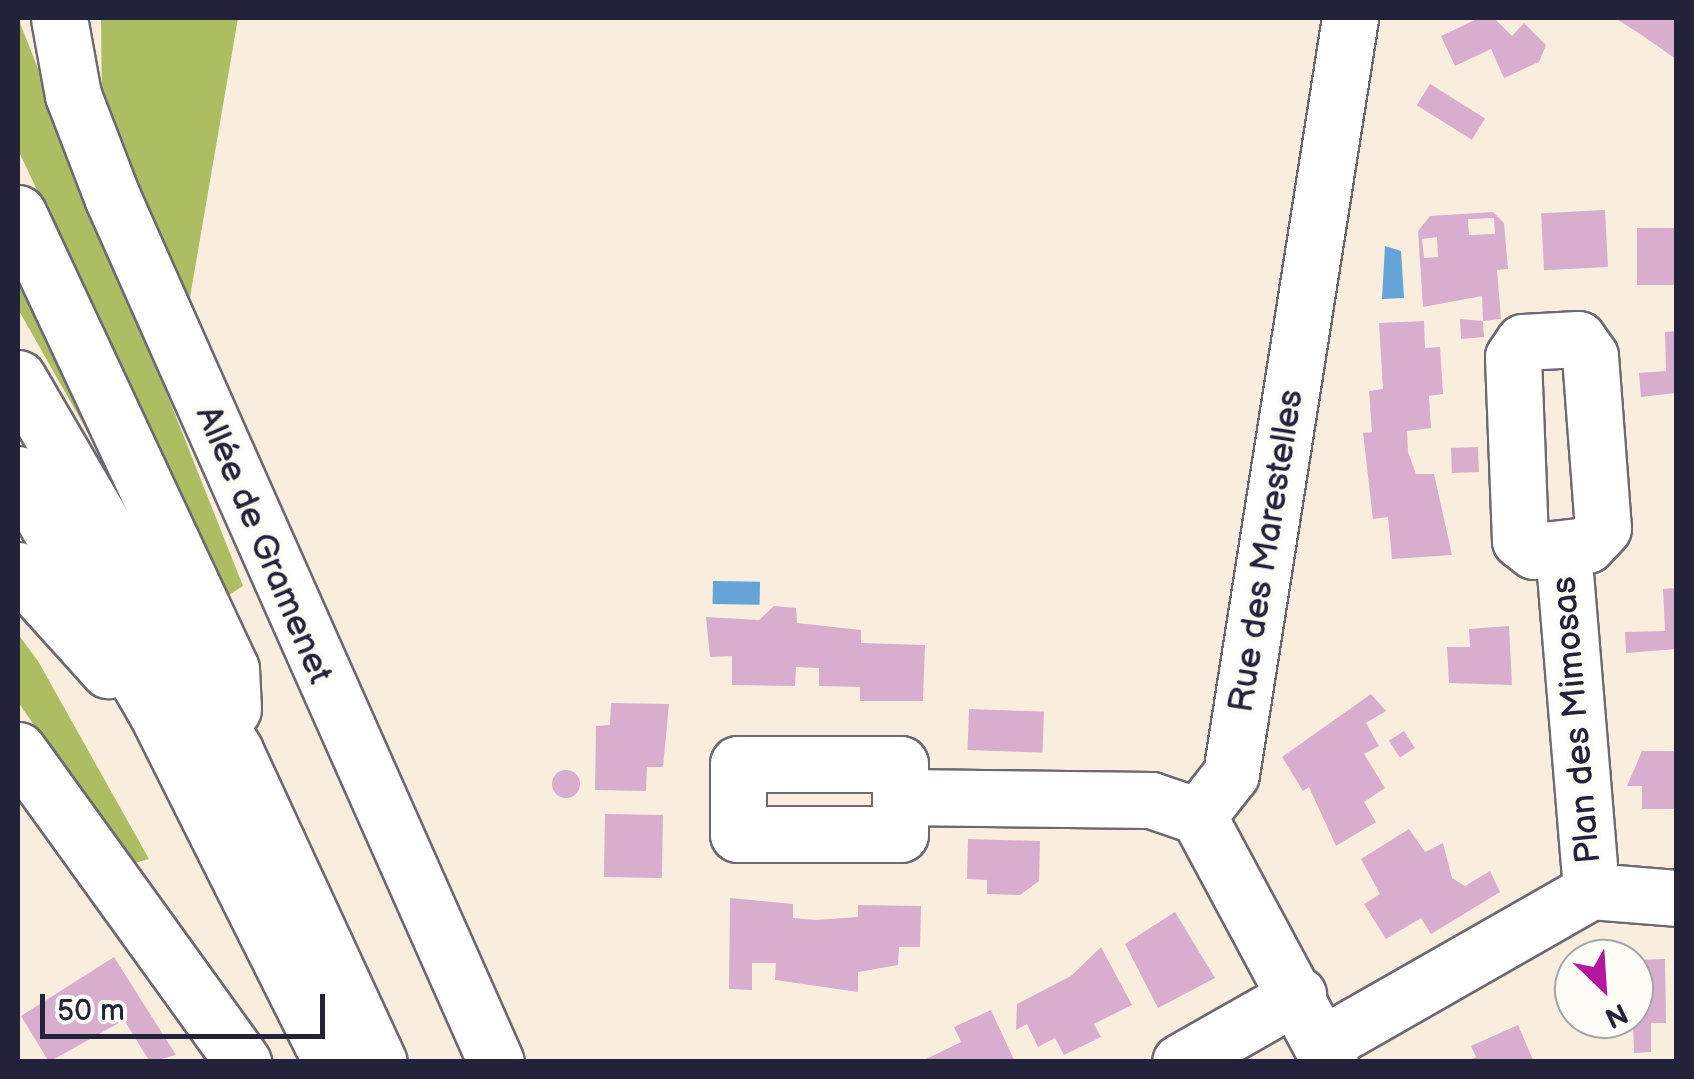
<!DOCTYPE html>
<meta charset="utf-8">
<style>
body{margin:0}
#map{position:relative;width:1694px;height:1079px;overflow:hidden;background:#f9eede;font-family:"Balsamiq Sans",sans-serif}
div>[style]{position:absolute}
[style*='--x']{left:calc(var(--x)*1px);top:calc(var(--y)*1px);width:calc(var(--w)*1px);rotate:calc(var(--a)*1deg)}
.green>*{inset:0;background:#acbe61}
.water>*{inset:0;background:#64a4d7;transform-origin:0 0}
.building>*{inset:0;background:#d8adce;transform-origin:0 0}
.round{border-radius:50%}
.roads{filter:drop-shadow(2px 0 #6d6974) drop-shadow(-2px 0 #6d6974) drop-shadow(0 2px #6d6974) drop-shadow(0 -2px #6d6974)}
.minor>*{height:55px;margin:-27.5px;padding:0 27.5px;transform-origin:27.5px;border-radius:27.5px;background:#fff}
.major>*{height:55px;margin:-27.5px;padding:0 27.5px;transform-origin:27.5px;border-radius:27.5px;background:#fff}
span{translate:-50% -50%;white-space:nowrap;text-align:center;line-height:1.15;-webkit-text-stroke:10px #fdfcf7;paint-order:stroke}
.street-label{font-size:35px;color:#22223b}
.frame{position:absolute;inset:0;border:20px solid #22223b;pointer-events:none}
.north{position:absolute;left:1554px;top:939px;width:100px;height:100px;box-sizing:border-box;background:#fdfcf7;border:2px solid #a5a5ac;border-radius:50%;rotate:155deg;font-size:28px;font-weight:700;line-height:40px;text-align:center;color:#22223b}
.north::after{content:'';display:block;margin:auto;width:35px;height:45px;background:#b5179e;clip-path:polygon(50% 0,100% 100%,50% 72%,0 100%)}
.scale{position:absolute;left:40px;top:994px;width:285px;height:45px;box-sizing:border-box;border:5px solid #22223b;border-top:0;padding-left:12px;font-size:30px;line-height:35px;white-space:nowrap;color:#22223b;-webkit-text-stroke:8px #fdfcf7;paint-order:stroke}
</style>
<div id="map">
<div class="green">
<div style="clip-path:polygon(18px 18px,243px 586px,229px 595px,18px 150px)"></div>
<div style="clip-path:polygon(101px 18px,238px 18px,188px 309px,102px 107px)"></div>
<div style="clip-path:polygon(18px 282px,107px 466px,18px 309px)"></div>
<div style="clip-path:polygon(18px 634px,38px 661px,149px 859px,131px 864px,18px 702px)"></div>
</div>
<div class="water">
<div style="clip-path:polygon(1385px 246px,1401px 251px,1404px 298px,1382px 299px)"></div>
<div style="left:713px;top:581px;width:47px;height:23px;rotate:1deg"></div>
</div>
<div class="building">
<div style="clip-path:polygon(1479px 18px,1494px 18px,1512px 36px,1524px 23px,1546px 45px,1539px 62px,1504px 78px,1491px 49px,1455px 66px,1441px 36px)"></div>
<div style="clip-path:polygon(1615px 18px,1676px 18px,1676px 59px,1640px 34px)"></div>
<div style="left:1430px;top:84px;width:65px;height:25px;rotate:32deg"></div>
<div style="left:1605px;top:210px;width:57px;height:64px;rotate:87deg"></div>
<div style="clip-path:polygon(evenodd,1493px 212px,1504px 223px,1508px 269px,1497px 270px,1501px 319px,1483px 321px,1484px 337px,1461px 339px,1460px 319px,1483px 321px,1482px 296px,1423px 307px,1418px 231px,1430px 216px,1493px 212px,1494px 218px,1495px 234px,1469px 235px,1468px 219px,1494px 218px,1493px 212px,1437px 237px,1438px 257px,1424px 258px,1422px 239px,1437px 237px)"></div>
<div style="left:1676px;top:228px;width:57px;height:39px;rotate:90deg"></div>
<div style="clip-path:polygon(1424px 321px,1425px 348px,1440px 347px,1443px 394px,1429px 396px,1431px 428px,1407px 431px,1408px 452px,1416px 474px,1434px 474px,1452px 555px,1392px 559px,1388px 517px,1373px 519px,1363px 433px,1372px 432px,1369px 391px,1383px 389px,1379px 323px)"></div>
<div style="clip-path:polygon(1676px 331px,1676px 393px,1641px 397px,1639px 373px,1666px 371px,1665px 332px)"></div>
<div style="left:1478px;top:447px;width:25px;height:27px;rotate:88deg"></div>
<div style="clip-path:polygon(1676px 588px,1676px 649px,1626px 653px,1625px 632px,1665px 631px,1663px 589px)"></div>
<div style="clip-path:polygon(774px 606px,796px 608px,797px 623px,861px 630px,861px 643px,925px 645px,923px 701px,860px 701px,860px 687px,819px 686px,819px 668px,796px 667px,795px 686px,732px 685px,732px 656px,710px 657px,706px 617px,759px 620px)"></div>
<div style="clip-path:polygon(1509px 626px,1512px 685px,1449px 683px,1447px 647px,1470px 647px,1469px 629px)"></div>
<div style="clip-path:polygon(1371px 694px,1386px 711px,1366px 723px,1379px 746px,1364px 754px,1385px 788px,1364px 802px,1376px 822px,1336px 846px,1309px 787px,1303px 791px,1282px 757px)"></div>
<div style="clip-path:polygon(611px 703px,669px 704px,663px 767px,647px 767px,646px 791px,595px 790px,596px 726px,610px 725px)"></div>
<div style="left:969px;top:709px;width:75px;height:41px;rotate:2deg"></div>
<div style="left:1404px;top:731px;width:20px;height:18px;rotate:57deg"></div>
<div style="clip-path:polygon(1642px 751px,1676px 751px,1676px 809px,1642px 809px,1642px 786px,1627px 786px)"></div>
<div class="round" style="left:552px;top:770px;width:28px;height:28px"></div>
<div style="left:605px;top:814px;width:58px;height:63px;rotate:1deg"></div>
<div style="clip-path:polygon(1409px 829px,1425px 852px,1443px 843px,1452px 878px,1465px 886px,1490px 871px,1500px 892px,1431px 934px,1421px 918px,1386px 939px,1364px 904px,1380px 894px,1361px 859px)"></div>
<div style="clip-path:polygon(968px 839px,1040px 841px,1039px 881px,1020px 895px,987px 894px,987px 880px,967px 879px)"></div>
<div style="clip-path:polygon(730px 898px,793px 904px,793px 918px,816px 920px,858px 917px,858px 905px,921px 906px,920px 947px,899px 947px,898px 965px,858px 972px,858px 992px,775px 980px,776px 963px,752px 963px,752px 990px,729px 989px)"></div>
<div style="clip-path:polygon(1175px 912px,1215px 978px,1158px 1008px,1125px 944px)"></div>
<div style="clip-path:polygon(1101px 947px,1132px 1005px,1094px 1024px,1101px 1037px,1064px 1055px,1055px 1038px,1038px 1047px,1027px 1024px,1016px 1030px,1017px 1004px,1071px 976px)"></div>
<div style="clip-path:polygon(114px 957px,176px 1055px,150px 1062px,124px 1020px,49px 1062px,21px 1016px)"></div>
<div style="clip-path:polygon(1665px 959px,1666px 1023px,1651px 1023px,1651px 1052px,1634px 1053px,1633px 1024px,1595px 1019px,1634px 1019px,1634px 960px)"></div>
<div style="clip-path:polygon(991px 1010px,1015px 1062px,920px 1062px,961px 1042px,954px 1027px)"></div>
<div style="clip-path:polygon(1518px 1025px,1534px 1062px,1466px 1062px,1476px 1057px,1471px 1046px)"></div>
</div>
<div class="roads">
<div class="minor">
<div style="--x:59;--y:18;--w:78;--a:79.7"></div>
<div style="--x:73;--y:95;--w:111;--a:69"></div>
<div style="--x:113;--y:199;--w:944;--a:66.07"></div>
<div style="--x:1578;--y:339;--w:21;--a:55"></div>
<div style="--x:1590;--y:356;--w:172;--a:85.7"></div>
<div style="--x:1603;--y:528;--w:23;--a:133"></div>
<div style="--x:1587;--y:545;--w:53;--a:173.5"></div>
<div style="--x:1534;--y:551;--w:18;--a:-142"></div>
<div style="--x:1520;--y:540;--w:183;--a:-92.2"></div>
<div style="--x:1513;--y:357;--w:18;--a:-56"></div>
<div style="--x:1523;--y:342;--w:55;--a:-3.1"></div>
<div style="--x:1563;--y:549;--w:343;--a:85.3"></div>
<div style="--x:18;--y:750;--w:385;--a:54.2"></div>
<div style="--x:738;--y:764;--w:162;--a:0"></div>
<div style="--x:900;--y:764;--w:70;--a:90"></div>
<div style="--x:900;--y:834;--w:162;--a:180"></div>
<div style="--x:738;--y:834;--w:70;--a:-90"></div>
<div style="--x:900;--y:797;--w:251;--a:0.7"></div>
<div style="--x:1151;--y:800;--w:50;--a:18.8"></div>
<div style="--x:1591;--y:891;--w:85;--a:4.7"></div>
<div style="--x:1323;--y:1044;--w:309;--a:-29.7"></div>
<div style="--x:1180;--y:1062;--w:136;--a:-29.6"></div>
<div style="--x:1330;--y:1062;--w:279;--a:-118.2"></div>
<div style="--x:1198;--y:816;--w:53;--a:-51.8"></div>
<div style="--x:1231;--y:774;--w:765;--a:-81.05"></div>
</div>
<div class="major">
<div style="--x:18;--y:213;--w:503;--a:64.96"></div>
<div style="--x:231;--y:669;--w:40;--a:87.1"></div>
<div style="--x:18;--y:378;--w:432;--a:59.8"></div>
<div style="--x:235;--y:751;--w:343;--a:65.2"></div>
<div style="--x:18;--y:474;--w:275;--a:59.9"></div>
<div style="--x:156;--y:712;--w:391;--a:63.4"></div>
<div style="--x:18;--y:570;--w:135;--a:48"></div>
</div>
</div>
<div class="street-label">
<span style="left:263px;top:545px;rotate:67deg">Allée de Gramenet</span>
<span style="left:1267px;top:551px;rotate:-81deg">Rue des Marestelles</span>
<span style="left:1577px;top:720px;rotate:-95deg">Plan des Mimosas</span>
</div>
<div class="frame"></div>
<div class="north">N</div>
<div class="scale">50 m</div>
</div>
